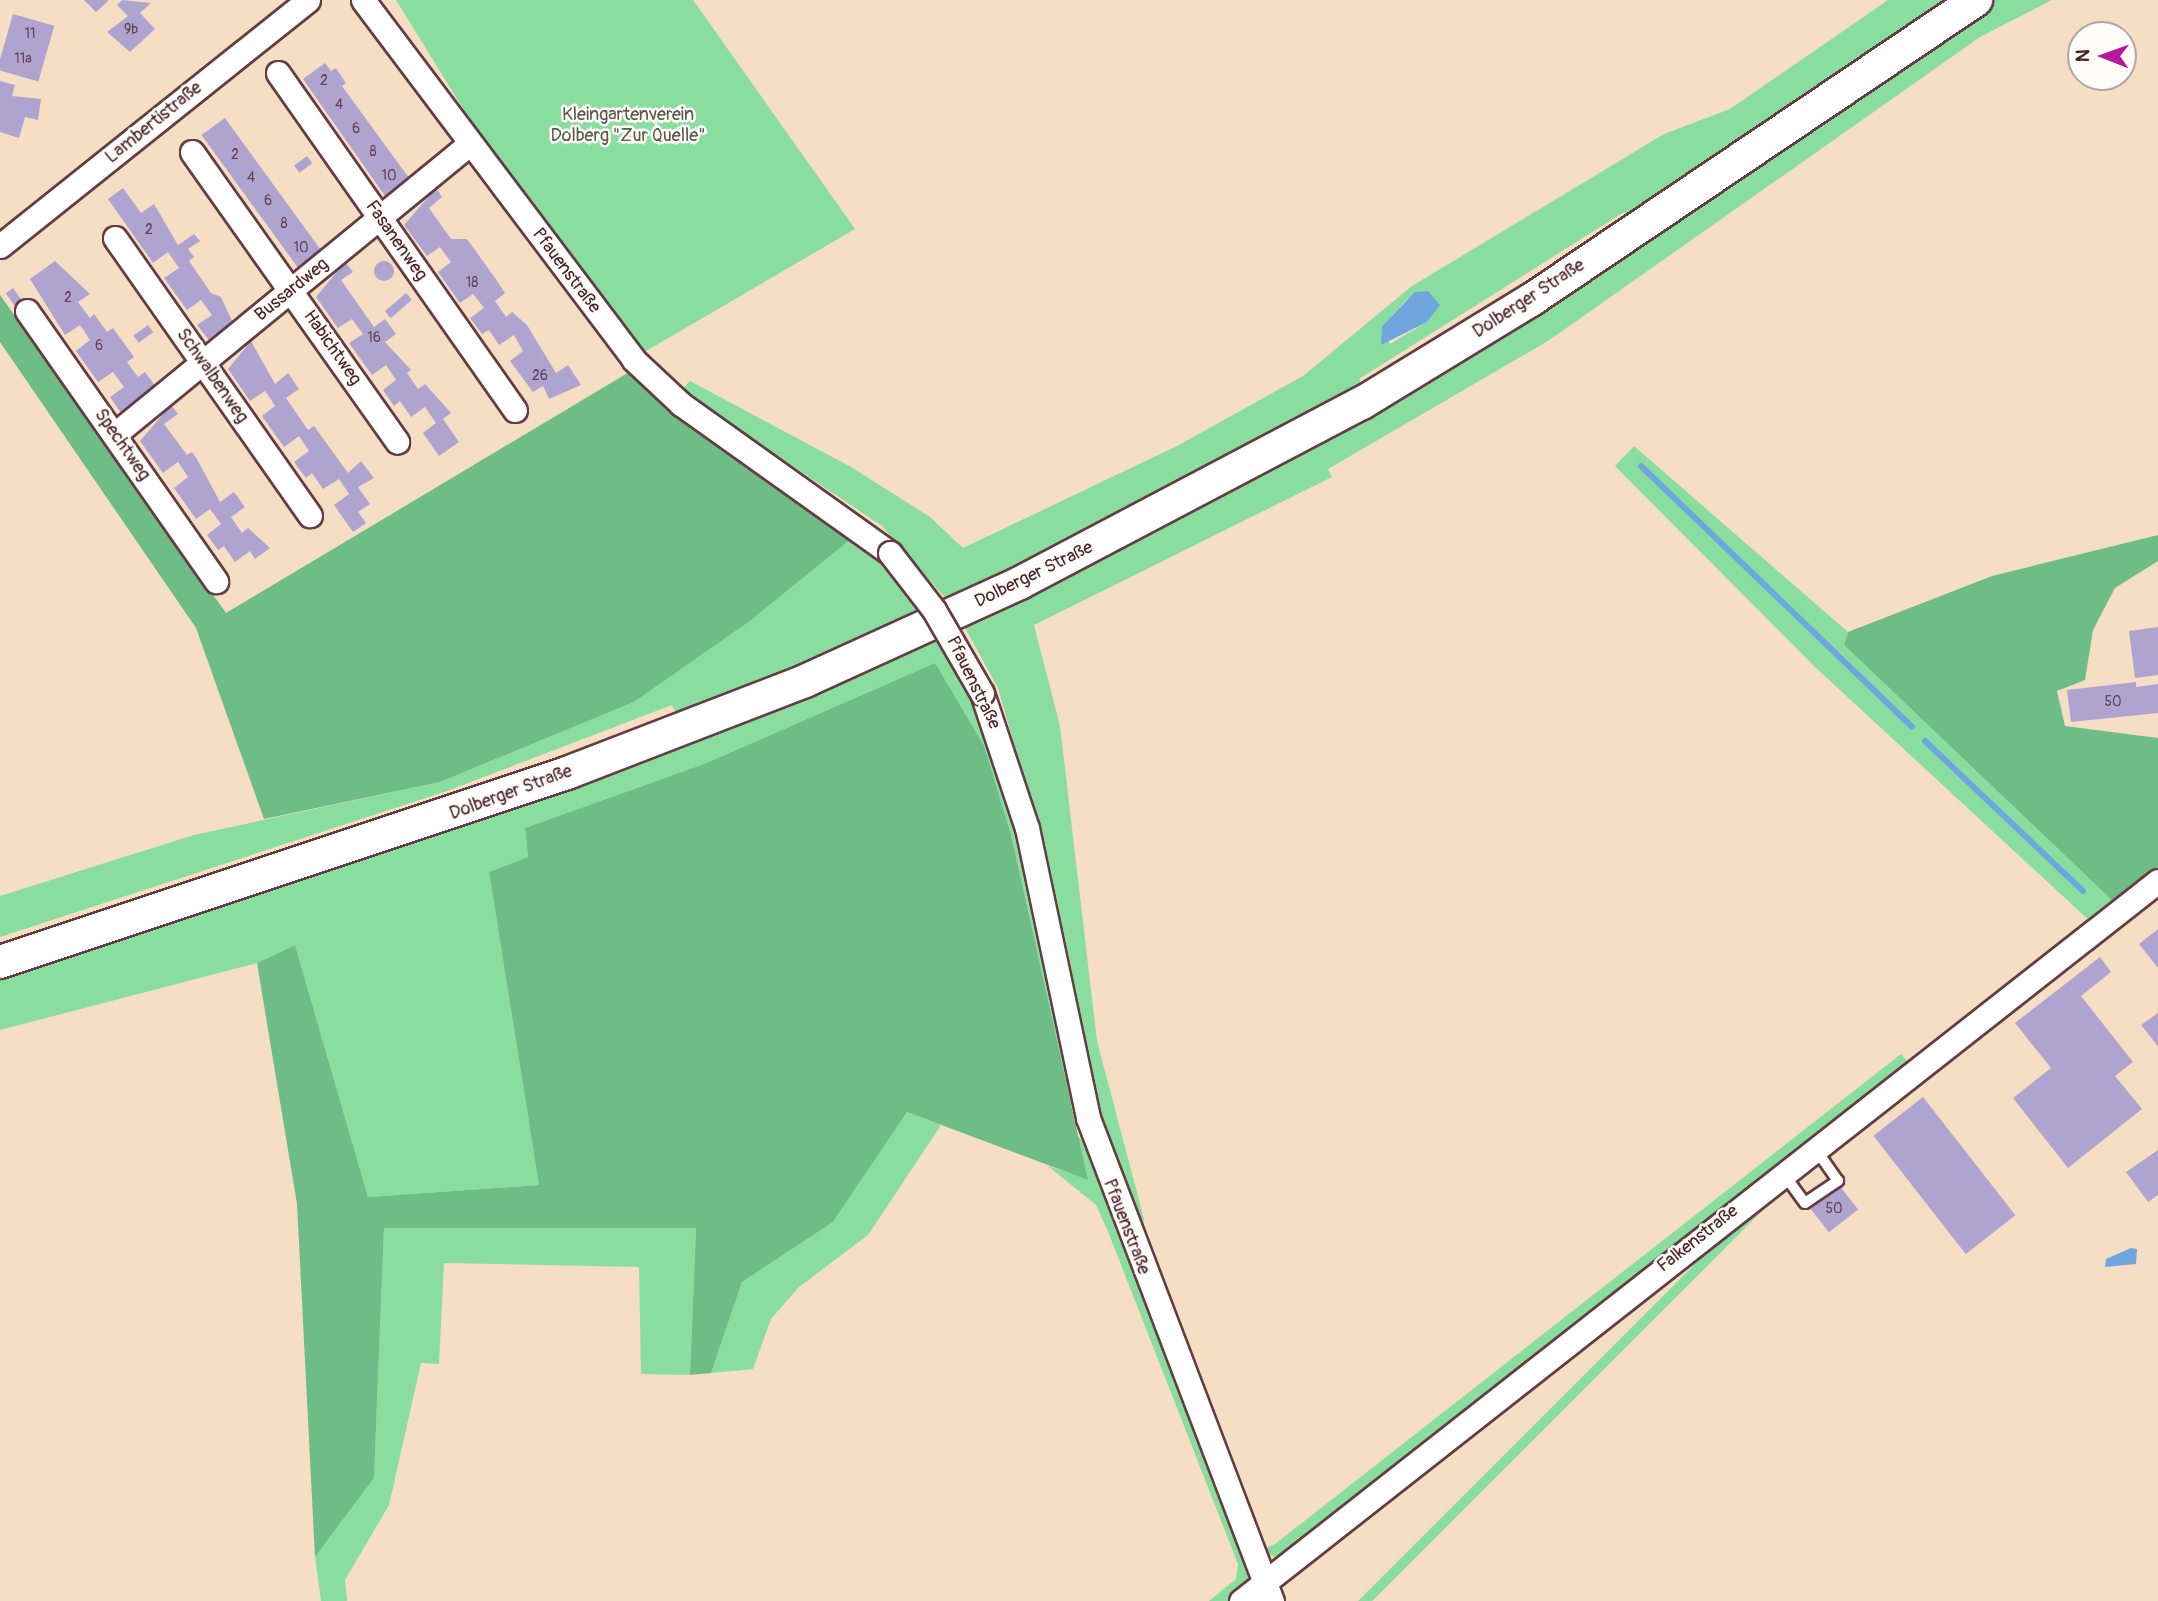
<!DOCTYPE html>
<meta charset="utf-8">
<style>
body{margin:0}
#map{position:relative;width:2158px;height:1601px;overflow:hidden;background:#f5dec4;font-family:Pangolin,sans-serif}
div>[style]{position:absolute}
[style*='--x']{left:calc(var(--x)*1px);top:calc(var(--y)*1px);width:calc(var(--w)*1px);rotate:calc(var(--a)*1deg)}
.green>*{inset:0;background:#89dd9f;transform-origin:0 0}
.forest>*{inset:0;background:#6ebc86}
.water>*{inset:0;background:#70a6de}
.stream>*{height:6px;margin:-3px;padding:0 3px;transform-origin:3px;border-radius:3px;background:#70a6de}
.building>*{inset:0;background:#afa4cf;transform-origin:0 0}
.round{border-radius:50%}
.roads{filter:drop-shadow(2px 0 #643c42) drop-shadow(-2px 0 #643c42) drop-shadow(0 2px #643c42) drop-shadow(0 -2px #643c42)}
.service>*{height:10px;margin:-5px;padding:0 5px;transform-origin:5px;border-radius:5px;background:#fff}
.minor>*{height:23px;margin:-11.5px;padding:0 11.5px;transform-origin:11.5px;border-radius:11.5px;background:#fff}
.secondary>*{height:32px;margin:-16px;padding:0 16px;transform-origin:16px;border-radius:16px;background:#fff}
.bridges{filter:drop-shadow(2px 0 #643c42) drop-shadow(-2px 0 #643c42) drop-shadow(0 2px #643c42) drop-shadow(0 -2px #643c42)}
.minor-bridge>*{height:23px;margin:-11.5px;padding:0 11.5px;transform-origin:11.5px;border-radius:11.5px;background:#fff}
span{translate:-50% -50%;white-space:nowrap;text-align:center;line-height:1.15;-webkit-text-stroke:5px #fdfcf7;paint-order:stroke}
.number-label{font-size:14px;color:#634054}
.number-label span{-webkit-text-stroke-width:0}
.park-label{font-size:18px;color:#5d584e}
.street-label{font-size:18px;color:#4a1f2b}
.north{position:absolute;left:2067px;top:21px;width:70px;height:70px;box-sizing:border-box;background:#fdfcf7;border:2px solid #b5a4a5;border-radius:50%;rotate:271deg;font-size:19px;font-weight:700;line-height:28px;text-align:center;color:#4a1f2b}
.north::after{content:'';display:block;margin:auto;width:24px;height:32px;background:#b5179e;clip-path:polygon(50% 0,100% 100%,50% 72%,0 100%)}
</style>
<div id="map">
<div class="green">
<div style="clip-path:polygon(396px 0,693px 0,855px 229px,641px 354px,480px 136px)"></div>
<div style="clip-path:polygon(evenodd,1888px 0,1954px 0,1632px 222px,1624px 212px,1359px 379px,1364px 390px,949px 602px,882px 526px,681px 391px,690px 381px,851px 467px,930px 517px,963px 548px,1177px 446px,1303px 376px,1412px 286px,1664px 134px,1730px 109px,1888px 0,1408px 298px,1427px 322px,1390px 344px,1382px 326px,1408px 298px)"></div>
<div style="clip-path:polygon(1995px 0,2052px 0,1980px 37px,1548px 341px,1328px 469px,1332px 477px,1034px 625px,1060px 726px,1097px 1041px,1144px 1219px,1140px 1245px,1107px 1154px,1037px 825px,998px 688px,963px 624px,1177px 521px,1371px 412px,1540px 309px)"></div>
<div style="clip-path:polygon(1634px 446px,1848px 632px,1844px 645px,2117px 905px,2092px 923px,1815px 667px,1615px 466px)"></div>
<div style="clip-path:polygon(857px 534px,920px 615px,678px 718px,672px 705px,447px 791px,0 937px,0 896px,194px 835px,440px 782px,634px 702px,750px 621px)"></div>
<div style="clip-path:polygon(937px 637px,972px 698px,1011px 794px,1076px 1099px,1070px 1106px,1011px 836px,935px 663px,704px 764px,525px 828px,528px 857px,489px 872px,539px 1185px,368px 1197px,295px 945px,257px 963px,0 1030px,0 976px)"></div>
<div style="clip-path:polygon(1901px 1054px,1911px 1066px,1280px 1558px,1263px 1553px,1242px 1498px,1265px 1548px,1275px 1544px)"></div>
<div style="clip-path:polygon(907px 1112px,941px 1125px,868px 1235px,799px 1287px,771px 1319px,753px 1369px,711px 1373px,742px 1282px,833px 1222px)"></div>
<div style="clip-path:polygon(1077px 1135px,1089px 1147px,1249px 1571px,1248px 1582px,1229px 1601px,1209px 1601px,1236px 1579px,1238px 1564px,1107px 1229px,1096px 1205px,1048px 1166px,1087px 1179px)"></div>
<div style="left:1763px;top:1196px;width:10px;height:617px;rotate:45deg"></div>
<div style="clip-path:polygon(384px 1228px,696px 1228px,690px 1375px,641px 1374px,639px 1267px,444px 1263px,439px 1364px,421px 1363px,389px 1505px,345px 1580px,347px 1601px,321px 1601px,315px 1557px,374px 1478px)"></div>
</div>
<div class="forest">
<div style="clip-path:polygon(0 295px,226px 613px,631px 371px,857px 534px,750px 621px,634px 702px,440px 782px,264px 819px,196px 628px,0 342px)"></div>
<div style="clip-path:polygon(2158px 535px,2158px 561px,2115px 588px,2093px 630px,2085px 680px,2057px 691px,2065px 726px,2158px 738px,2158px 871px,2117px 905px,1844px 645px,1848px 632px,1992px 576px)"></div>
<div style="clip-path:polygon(935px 663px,984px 746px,1011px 835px,1088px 1180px,907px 1112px,833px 1222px,742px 1282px,711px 1373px,690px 1375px,696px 1228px,384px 1228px,374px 1478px,315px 1557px,297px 1204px,257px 963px,295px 945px,368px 1197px,539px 1185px,489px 872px,528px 857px,525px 828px,704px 764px)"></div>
</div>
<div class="water">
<div style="clip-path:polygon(1428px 291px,1440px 305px,1427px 322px,1381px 345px,1382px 326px,1415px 292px)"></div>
<div style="clip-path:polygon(2131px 1248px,2137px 1249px,2136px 1264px,2105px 1267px,2106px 1259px)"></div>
</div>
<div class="stream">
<div style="--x:1641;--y:466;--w:376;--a:43.9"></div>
<div style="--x:1925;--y:741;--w:218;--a:43.5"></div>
</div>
<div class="building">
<div style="clip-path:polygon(84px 0,109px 0,96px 12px)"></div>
<div style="clip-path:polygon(122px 0,151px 3px,140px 13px,155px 29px,130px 52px,107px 32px,128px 16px,117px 5px)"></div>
<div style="left:13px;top:14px;width:43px;height:58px;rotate:16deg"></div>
<div style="clip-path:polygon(325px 63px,331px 71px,336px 68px,346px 83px,342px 86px,409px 178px,385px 196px,303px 79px)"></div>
<div style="clip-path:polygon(0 81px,15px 85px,12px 96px,41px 99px,38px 120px,25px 117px,19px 138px,0 132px)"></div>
<div style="left:225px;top:118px;width:164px;height:29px;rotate:54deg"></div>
<div style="left:307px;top:156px;width:9px;height:16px;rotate:54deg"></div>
<div style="clip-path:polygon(123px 188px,141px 213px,154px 204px,178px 245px,194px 234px,200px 241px,188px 249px,194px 257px,189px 261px,211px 293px,221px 297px,233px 323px,209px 340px,197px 325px,212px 315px,201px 300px,187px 310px,164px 278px,179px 268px,168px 252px,153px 263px,108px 199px)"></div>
<div style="clip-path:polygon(436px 188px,442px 197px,429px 208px,451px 239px,467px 239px,495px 278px,505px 293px,495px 301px,506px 317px,512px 312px,527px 325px,556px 373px,568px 365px,581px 385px,549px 399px,543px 386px,533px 392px,510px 361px,523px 351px,514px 335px,499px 345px,489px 330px,482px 334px,470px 318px,484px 308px,473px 294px,460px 303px,438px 272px,451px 262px,440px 247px,427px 256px,404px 225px)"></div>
<div style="clip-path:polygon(55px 261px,90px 294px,78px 302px,90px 318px,94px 314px,107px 332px,113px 328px,134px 357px,127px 362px,138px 377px,145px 372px,156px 387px,121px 413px,110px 397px,124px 387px,113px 372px,98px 382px,76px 351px,90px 340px,80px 325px,65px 335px,30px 279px)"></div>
<div class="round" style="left:374px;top:261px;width:20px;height:20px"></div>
<div style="clip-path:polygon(345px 262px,353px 272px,341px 280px,374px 327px,385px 319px,396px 334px,385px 342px,411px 370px,407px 373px,418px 389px,425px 384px,451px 413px,443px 419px,459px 442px,439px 456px,423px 433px,436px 423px,425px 407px,411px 417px,400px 401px,394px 406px,383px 390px,396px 380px,386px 365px,372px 375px,349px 343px,363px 334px,352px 319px,338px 328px,316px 297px)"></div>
<div style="left:13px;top:288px;width:17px;height:9px;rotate:54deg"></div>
<div style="left:406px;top:293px;width:9px;height:28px;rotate:49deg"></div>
<div style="left:148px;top:325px;width:9px;height:18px;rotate:54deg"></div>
<div style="clip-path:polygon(251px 341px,275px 384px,288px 373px,299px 389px,286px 398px,308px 430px,314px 426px,348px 473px,361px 461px,374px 478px,358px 487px,370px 504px,358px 512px,366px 523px,353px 532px,334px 505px,349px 494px,339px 479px,323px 489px,312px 473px,306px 478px,294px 462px,309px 451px,299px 436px,284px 447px,262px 416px,275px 406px,270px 398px,265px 391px,250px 401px,228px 369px)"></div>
<div style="clip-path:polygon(171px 405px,178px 414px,164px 424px,187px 455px,192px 452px,197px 459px,220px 502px,234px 492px,245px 507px,231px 517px,242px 533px,248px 528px,270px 548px,255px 559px,250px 551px,235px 562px,224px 546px,218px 550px,207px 535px,221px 524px,210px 509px,196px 519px,174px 488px,188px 477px,178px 462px,163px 473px,140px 441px)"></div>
<div style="clip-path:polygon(2158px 627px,2158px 675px,2135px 678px,2129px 631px)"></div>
<div style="clip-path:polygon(2136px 682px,2136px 687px,2158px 684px,2158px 713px,2071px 722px,2067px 690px)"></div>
<div style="clip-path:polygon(2158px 929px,2158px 968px,2139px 944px)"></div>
<div style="clip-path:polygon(2100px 957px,2111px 972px,2081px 996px,2133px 1062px,2115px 1076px,2142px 1109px,2068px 1168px,2013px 1098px,2051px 1068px,2015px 1023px)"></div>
<div style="clip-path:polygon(2158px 1013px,2158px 1046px,2141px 1025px)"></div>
<div style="left:1923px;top:1097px;width:150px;height:63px;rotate:52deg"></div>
<div style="clip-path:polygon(2158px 1150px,2158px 1195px,2148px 1202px,2126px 1172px)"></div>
<div style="left:1839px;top:1185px;width:31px;height:37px;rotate:52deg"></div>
</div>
<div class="roads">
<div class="service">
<div style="--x:1783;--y:1173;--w:37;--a:54"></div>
<div style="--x:1805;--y:1203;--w:40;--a:-34"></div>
<div style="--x:1838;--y:1181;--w:39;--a:-125"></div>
</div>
<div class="minor">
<div style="--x:363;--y:0;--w:451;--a:53"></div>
<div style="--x:634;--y:360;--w:64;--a:43.1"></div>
<div style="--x:681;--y:404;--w:257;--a:35.5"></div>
<div style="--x:278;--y:73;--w:412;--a:54.9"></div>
<div style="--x:192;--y:152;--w:355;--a:54.7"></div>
<div style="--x:115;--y:238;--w:339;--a:54.9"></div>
<div style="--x:0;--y:246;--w:394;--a:-38.6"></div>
<div style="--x:27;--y:311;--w:330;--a:55"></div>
<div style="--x:115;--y:434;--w:458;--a:-39.3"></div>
<div style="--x:982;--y:693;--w:142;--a:71.6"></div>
<div style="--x:1027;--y:828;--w:296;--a:78.1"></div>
<div style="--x:1088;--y:1118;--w:517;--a:69.15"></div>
<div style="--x:1241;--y:1601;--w:1166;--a:-38.14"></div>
</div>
<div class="secondary">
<div style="--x:0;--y:962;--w:598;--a:-18.43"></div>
<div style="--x:567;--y:773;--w:255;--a:-21.1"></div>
<div style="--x:805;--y:681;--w:236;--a:-24.5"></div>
<div style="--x:1020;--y:583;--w:386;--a:-27.8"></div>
<div style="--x:1362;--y:403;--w:198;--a:-31.4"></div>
<div style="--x:1531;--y:300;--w:537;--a:-33.99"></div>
</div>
</div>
<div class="bridges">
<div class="minor-bridge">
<div style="--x:890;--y:553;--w:72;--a:52.3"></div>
<div style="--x:934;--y:610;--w:96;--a:60"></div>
</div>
</div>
<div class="number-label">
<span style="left:131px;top:30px">9b</span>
<span style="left:30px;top:34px">11</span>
<span style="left:23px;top:59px">11a</span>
<span style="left:324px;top:81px">2</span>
<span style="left:339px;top:105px">4</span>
<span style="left:356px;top:129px">6</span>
<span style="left:373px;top:152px">8</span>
<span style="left:235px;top:155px">2</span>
<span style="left:389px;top:176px">10</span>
<span style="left:251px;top:178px">4</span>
<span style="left:268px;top:201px">6</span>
<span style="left:284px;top:224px">8</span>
<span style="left:149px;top:230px">2</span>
<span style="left:301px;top:248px">10</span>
<span style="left:472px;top:283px">18</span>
<span style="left:68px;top:298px">2</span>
<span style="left:374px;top:338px">16</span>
<span style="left:99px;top:346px">6</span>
<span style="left:540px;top:376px">26</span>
<span style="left:2113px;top:702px">50</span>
<span style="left:1834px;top:1209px">50</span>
</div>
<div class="park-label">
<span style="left:628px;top:126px">Kleingartenverein<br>Dolberg "Zur Quelle"</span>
</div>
<div class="street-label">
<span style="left:154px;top:123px;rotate:-39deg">Lambertistraße</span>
<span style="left:396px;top:241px;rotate:55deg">Fasanenweg</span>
<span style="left:566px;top:271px;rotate:53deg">Pfauenstraße</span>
<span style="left:292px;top:290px;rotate:-39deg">Bussardweg</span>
<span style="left:1529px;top:299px;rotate:-33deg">Dolberger Straße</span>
<span style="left:332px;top:348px;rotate:55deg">Habichtweg</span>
<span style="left:212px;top:376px;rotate:55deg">Schwalbenweg</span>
<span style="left:122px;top:445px;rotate:55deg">Spechtweg</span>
<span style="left:1034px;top:575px;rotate:-26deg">Dolberger Straße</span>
<span style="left:973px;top:683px;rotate:64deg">Pfauenstraße</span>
<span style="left:511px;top:793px;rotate:-20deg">Dolberger Straße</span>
<span style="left:1126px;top:1227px;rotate:69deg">Pfauenstraße</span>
<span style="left:1698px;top:1239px;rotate:-38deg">Falkenstraße</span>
</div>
<div class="north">N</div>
</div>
